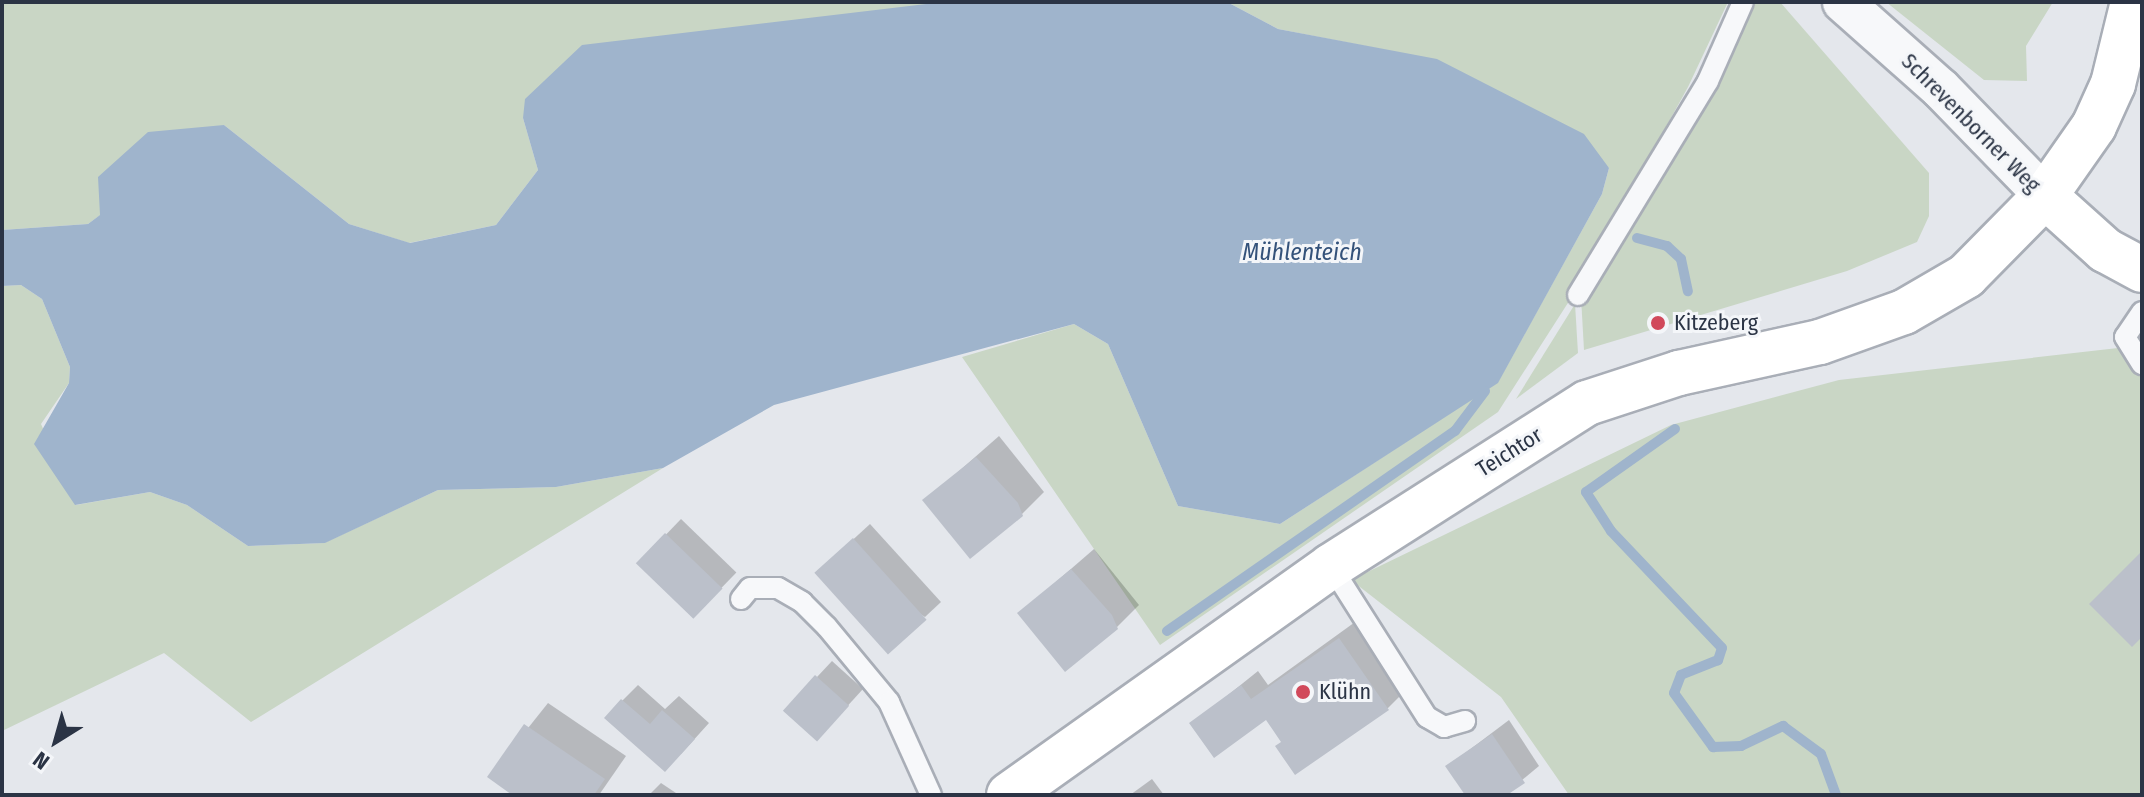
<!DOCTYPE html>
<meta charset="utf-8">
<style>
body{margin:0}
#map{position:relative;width:2144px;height:797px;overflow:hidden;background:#e4e7ec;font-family:"Fira Sans Condensed",sans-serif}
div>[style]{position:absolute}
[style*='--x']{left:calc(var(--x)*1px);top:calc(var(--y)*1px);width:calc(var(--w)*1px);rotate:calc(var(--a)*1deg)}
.green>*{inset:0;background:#c9d6c5}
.water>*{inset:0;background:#9fb4cc}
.shadow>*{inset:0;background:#0003;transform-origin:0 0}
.stream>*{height:10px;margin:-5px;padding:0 5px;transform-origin:5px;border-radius:5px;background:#9fb4cc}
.building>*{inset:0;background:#bbc0ca;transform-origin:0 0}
.roads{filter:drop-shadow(2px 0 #a9aeb7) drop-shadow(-2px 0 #a9aeb7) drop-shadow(0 2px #a9aeb7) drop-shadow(0 -2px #a9aeb7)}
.lane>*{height:20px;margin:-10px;padding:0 10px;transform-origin:10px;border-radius:10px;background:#f7f8fa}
.street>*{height:40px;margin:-20px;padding:0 20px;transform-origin:20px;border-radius:20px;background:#f7f8fa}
.secondary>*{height:44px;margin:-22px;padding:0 22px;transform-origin:22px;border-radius:22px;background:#fff}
.dots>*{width:22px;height:22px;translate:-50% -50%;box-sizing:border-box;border:4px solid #f4f6f9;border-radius:50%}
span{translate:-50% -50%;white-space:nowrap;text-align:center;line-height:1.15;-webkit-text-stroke:6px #f4f6f9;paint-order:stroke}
.street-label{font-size:22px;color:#2b3445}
.poi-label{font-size:22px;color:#2b3445}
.left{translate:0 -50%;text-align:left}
.water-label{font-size:24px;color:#34527a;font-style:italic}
.frame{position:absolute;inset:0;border:4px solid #2b3445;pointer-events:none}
.north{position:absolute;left:16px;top:701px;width:80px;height:80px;-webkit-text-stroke:6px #f4f6f9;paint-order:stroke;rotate:217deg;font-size:22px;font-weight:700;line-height:32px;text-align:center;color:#2b3445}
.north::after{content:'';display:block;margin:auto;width:28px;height:36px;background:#2b3445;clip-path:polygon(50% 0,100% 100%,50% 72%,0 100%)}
</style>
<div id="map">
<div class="green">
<div style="clip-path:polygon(2px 2px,943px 2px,523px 118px,538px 170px,496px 225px,409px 243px,349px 224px,224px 125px,88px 224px,2px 230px)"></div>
<div style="clip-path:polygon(1227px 2px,1728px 2px,1688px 87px,1573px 295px,1498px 412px,1160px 645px,962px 357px,1074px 324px,1108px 344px,1178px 506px,1280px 524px,1498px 382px,1602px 194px,1609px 168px,1437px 60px,1278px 29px)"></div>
<div style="clip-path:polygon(1749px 2px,1780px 2px,1929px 173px,1929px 216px,1917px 242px,1847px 271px,1584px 350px,1581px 297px)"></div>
<div style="clip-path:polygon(1886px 2px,2053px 2px,2026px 46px,2027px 81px,1984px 80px)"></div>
<div style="clip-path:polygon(21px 285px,42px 299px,70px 367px,69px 383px,41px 424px,76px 505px,150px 492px,187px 505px,248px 546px,324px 543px,438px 490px,556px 487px,663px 468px,251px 722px,164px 653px,2px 731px,2px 286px)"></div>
<div style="clip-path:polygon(1575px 304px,1578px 353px,1516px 399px)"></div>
<div style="clip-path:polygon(2118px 348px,2142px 349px,2142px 795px,1569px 795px,1501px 697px,1351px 580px,1671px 425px,1839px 380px)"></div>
</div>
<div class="water">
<div style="clip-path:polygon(943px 2px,1227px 2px,1278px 29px,1437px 59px,1584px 134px,1609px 168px,1602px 194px,1498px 383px,1280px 524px,1178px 506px,1108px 344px,1074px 324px,774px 405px,663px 468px,556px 487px,438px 490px,325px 543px,248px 546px,187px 505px,150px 492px,75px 505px,34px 444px,69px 383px,70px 367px,42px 299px,21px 285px,2px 286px,2px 230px,88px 224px,100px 215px,98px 177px,148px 132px,224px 125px,349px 224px,410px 243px,496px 225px,538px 170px,523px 118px,525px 99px,582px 45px)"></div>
</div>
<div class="shadow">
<div style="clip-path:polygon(999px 436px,1044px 492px,1022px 514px,925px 501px)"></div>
<div style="left:681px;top:519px;width:77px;height:61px;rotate:44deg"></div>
<div style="clip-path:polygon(870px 524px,941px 602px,925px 617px,833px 558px)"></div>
<div style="clip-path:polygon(1094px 549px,1139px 605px,1117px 627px,1020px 613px)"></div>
<div style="clip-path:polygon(1362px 617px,1410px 686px,1388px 708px,1283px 741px,1267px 717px,1192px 724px,1258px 671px,1268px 685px)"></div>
<div style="clip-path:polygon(832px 661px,863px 689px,832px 723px,817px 677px)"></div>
<div style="clip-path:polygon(638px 685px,665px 709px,679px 696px,709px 723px,681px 754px,622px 701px)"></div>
<div style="clip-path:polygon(548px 703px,626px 756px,599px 795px,516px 795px,490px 776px)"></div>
<div style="clip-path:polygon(1509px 720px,1539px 766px,1504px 795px,1467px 795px,1448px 766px)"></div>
<div style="clip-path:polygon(1152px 779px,1164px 795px,1130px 795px)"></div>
<div style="clip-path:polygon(661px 783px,679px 795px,649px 795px)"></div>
</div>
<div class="stream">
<div style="--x:1637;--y:238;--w:31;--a:15"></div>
<div style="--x:1667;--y:246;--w:19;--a:43"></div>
<div style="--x:1681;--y:259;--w:33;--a:78"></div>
<div style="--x:1675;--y:429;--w:109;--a:144.7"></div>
<div style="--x:1586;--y:492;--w:46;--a:57.3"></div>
<div style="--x:1611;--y:531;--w:161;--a:46.5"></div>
<div style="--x:1722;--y:648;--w:13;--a:108"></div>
<div style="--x:1718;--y:660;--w:40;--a:158"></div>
<div style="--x:1681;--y:675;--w:19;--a:111"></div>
<div style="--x:1674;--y:693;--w:67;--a:54.2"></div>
<div style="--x:1713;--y:747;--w:28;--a:-2"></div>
<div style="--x:1741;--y:746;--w:47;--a:-25.5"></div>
<div style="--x:1783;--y:726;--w:47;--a:36.4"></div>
<div style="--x:1821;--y:754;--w:44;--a:69.9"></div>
<div style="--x:1167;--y:631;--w:351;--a:-34.8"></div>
<div style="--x:1455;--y:431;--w:50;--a:-53.1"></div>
</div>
<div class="building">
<div style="clip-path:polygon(976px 457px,1018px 503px,1023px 516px,970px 559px,922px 500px)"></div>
<div style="left:665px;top:533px;width:80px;height:42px;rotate:44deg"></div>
<div style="left:853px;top:538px;width:110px;height:52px;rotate:48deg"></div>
<div style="clip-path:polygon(2142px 551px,2142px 637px,2132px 647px,2089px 604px)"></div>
<div style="clip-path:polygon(1071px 569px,1112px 615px,1118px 629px,1065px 672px,1017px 613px)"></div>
<div style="clip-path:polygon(1339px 638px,1389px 710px,1295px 775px,1275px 746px,1281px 742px,1266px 720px,1214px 758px,1189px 723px,1241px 685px,1251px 699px)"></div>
<div style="left:815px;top:675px;width:46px;height:48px;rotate:42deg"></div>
<div style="clip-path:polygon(621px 699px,650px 724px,662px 710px,695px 739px,665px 772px,604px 718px)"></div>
<div style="clip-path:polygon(524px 724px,605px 779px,594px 795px,512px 795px,487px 777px)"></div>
<div style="clip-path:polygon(1492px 734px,1525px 783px,1507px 795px,1465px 795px,1445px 766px)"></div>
</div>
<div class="roads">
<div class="lane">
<div style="--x:1578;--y:295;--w:250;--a:-58.7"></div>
<div style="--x:1708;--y:81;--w:86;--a:-66.1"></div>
<div style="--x:2142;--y:312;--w:30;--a:124"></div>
<div style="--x:2125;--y:337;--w:32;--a:58"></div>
<div style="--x:1331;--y:566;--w:179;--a:57.6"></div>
<div style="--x:1427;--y:717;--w:20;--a:30"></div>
<div style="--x:1444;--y:727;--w:22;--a:-16"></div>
<div style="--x:741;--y:599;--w:14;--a:-51"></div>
<div style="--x:750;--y:588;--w:28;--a:0"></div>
<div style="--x:778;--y:588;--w:28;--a:30"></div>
<div style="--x:802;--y:602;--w:35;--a:45"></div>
<div style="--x:827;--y:627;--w:97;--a:50.4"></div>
<div style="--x:889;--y:702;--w:102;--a:65.7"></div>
</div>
<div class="street">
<div style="--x:1843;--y:2;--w:130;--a:41.6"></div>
<div style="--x:1940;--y:88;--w:151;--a:45.8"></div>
</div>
<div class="secondary">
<div style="--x:2045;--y:196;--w:81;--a:42"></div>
<div style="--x:2105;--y:250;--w:42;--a:28.4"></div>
<div style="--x:1009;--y:795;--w:395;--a:-35.4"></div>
<div style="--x:1331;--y:566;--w:303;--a:-32.5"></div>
<div style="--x:1587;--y:403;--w:97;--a:-18.1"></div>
<div style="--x:1679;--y:373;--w:144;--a:-12.4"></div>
<div style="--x:1820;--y:342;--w:89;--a:-19.7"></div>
<div style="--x:1904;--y:312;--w:72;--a:-30.1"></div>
<div style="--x:1966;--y:276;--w:112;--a:-45.4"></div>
<div style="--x:2045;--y:196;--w:85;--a:-55"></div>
<div style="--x:2094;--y:126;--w:46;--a:-65.7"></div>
<div style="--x:2113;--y:84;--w:84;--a:-76.3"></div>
</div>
</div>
<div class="dots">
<div style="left:1658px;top:323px;background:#d1495b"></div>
<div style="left:1303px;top:692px;background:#d1495b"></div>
</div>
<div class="street-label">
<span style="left:1971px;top:123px;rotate:45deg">Schrevenborner Weg</span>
<span style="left:1509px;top:452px;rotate:-32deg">Teichtor</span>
</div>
<div class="poi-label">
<span class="left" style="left:1674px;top:323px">Kitzeberg</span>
<span class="left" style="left:1319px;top:692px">Klühn</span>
</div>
<div class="water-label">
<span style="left:1302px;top:253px">Mühlenteich</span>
</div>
<div class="frame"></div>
<div class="north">N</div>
</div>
